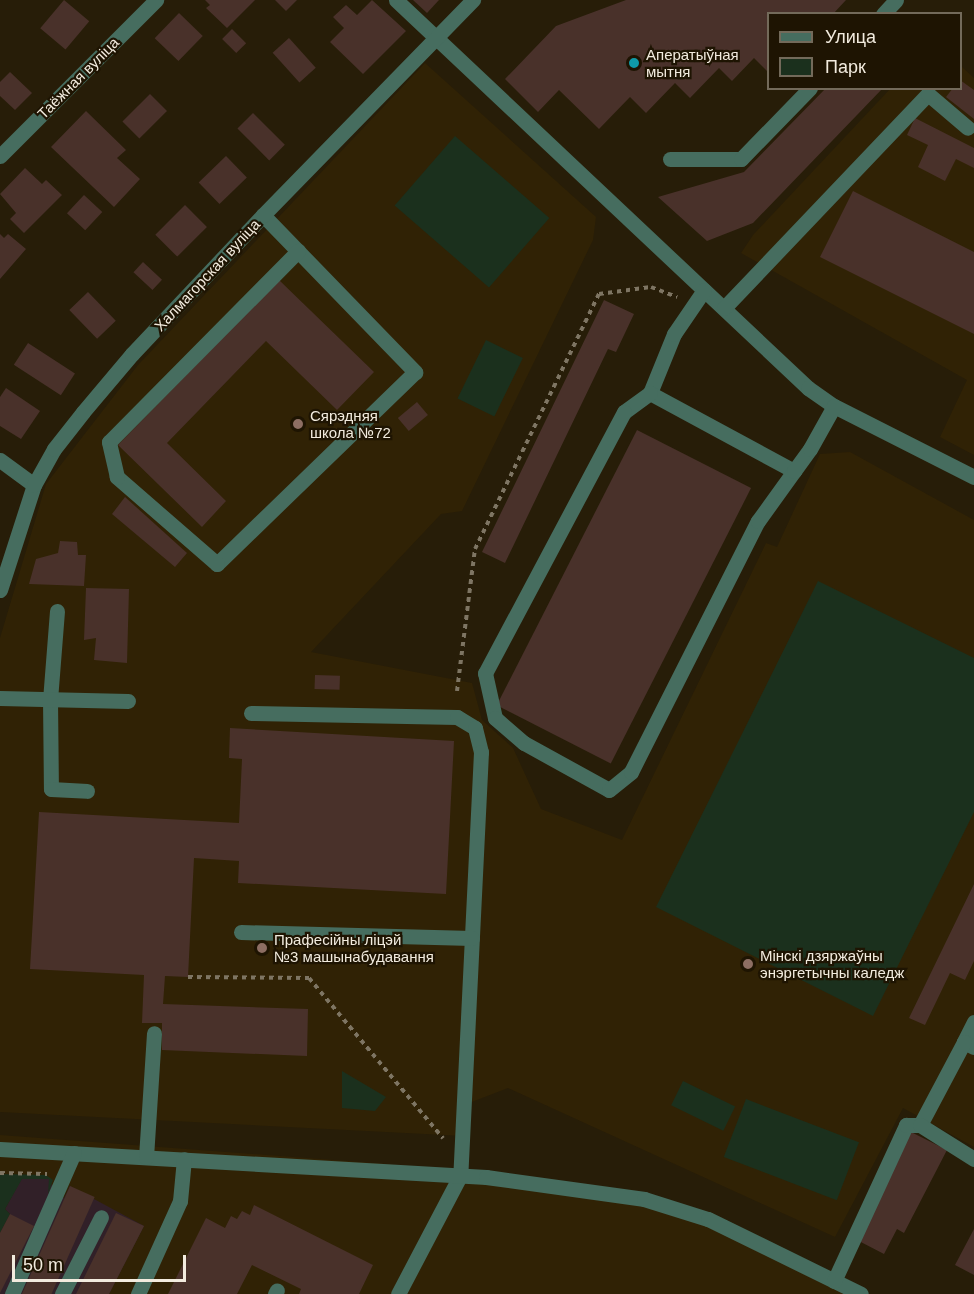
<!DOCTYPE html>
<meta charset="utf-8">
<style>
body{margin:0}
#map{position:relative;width:974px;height:1294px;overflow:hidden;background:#271d08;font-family:Arial,sans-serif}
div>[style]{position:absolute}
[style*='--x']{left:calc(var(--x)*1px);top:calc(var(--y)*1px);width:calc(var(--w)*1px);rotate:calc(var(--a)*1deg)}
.built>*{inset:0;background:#302205}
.industrial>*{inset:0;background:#312028}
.green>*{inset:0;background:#1b301d;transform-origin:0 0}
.building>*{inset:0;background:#49312a;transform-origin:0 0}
.path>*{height:4px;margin-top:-2px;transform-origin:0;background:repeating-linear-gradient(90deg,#7e7563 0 4.5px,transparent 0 9px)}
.minor>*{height:15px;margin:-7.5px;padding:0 7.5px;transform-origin:7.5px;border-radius:7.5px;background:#466d5f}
.dots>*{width:16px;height:16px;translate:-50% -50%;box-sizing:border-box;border:3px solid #1e1402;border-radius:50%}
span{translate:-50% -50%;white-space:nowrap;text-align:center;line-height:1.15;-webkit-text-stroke:4.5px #1e1402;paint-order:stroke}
.poi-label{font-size:15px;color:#f2ebde}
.left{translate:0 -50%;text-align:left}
.street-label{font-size:15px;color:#f2ebde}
.legend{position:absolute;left:767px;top:12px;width:195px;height:78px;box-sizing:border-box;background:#1e1402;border:2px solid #736a5a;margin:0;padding:8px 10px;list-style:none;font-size:18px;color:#f2ebde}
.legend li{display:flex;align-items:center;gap:12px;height:30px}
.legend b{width:30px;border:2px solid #736a5a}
.scale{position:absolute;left:12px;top:1255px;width:174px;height:27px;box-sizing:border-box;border:3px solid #f2ebde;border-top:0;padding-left:8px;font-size:18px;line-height:21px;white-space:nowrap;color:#f2ebde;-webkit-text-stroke:4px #1e1402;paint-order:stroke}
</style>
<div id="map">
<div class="built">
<div style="clip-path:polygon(425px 63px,596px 217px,593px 240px,462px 511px,441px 514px,311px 652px,472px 683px,482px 720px,513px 748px,541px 809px,622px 840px,766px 543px,777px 547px,820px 454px,850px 452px,974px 520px,974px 1147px,903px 1108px,835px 1237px,508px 1088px,464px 1105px,464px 1136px,0 1112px,0 638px,46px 484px,138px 365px)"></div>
<div style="clip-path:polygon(961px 66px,974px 78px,974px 455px,940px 437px,967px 380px,741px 253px,753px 235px,890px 89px,960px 88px)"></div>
<div style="clip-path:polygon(0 1135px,387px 1164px,681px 1209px,866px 1294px,0 1294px)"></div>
</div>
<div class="industrial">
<div style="clip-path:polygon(22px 1178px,49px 1179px,56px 1195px,64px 1198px,70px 1186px,144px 1226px,109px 1294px,0 1294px,0 1233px,10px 1214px,5px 1209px)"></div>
</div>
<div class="green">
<div style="left:455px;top:136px;width:125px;height:92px;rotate:41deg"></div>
<div style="left:486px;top:340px;width:41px;height:65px;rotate:26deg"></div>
<div style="clip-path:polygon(818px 581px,974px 658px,974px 812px,873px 1016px,656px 907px)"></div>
<div style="clip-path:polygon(342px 1071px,386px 1097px,375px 1111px,342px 1108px)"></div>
<div style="left:683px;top:1081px;width:58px;height:27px;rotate:26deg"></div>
<div style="left:746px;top:1099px;width:121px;height:62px;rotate:21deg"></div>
<div style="clip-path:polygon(0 1174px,46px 1175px,53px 1180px,48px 1194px,49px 1179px,22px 1179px,5px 1209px,10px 1214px,0 1233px)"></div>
</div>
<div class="building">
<div style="left:64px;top:0;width:33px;height:37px;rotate:40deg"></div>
<div style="clip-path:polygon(205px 0,255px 0,227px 28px,206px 8px,210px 5px)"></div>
<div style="clip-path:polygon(275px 0,297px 0,286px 11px)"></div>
<div style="clip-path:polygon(372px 0,406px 31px,363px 74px,330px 42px,344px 28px,333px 17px,346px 5px,357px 15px)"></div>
<div style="clip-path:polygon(413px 0,439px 0,427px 13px)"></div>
<div style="clip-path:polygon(626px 0,846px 0,833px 14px,768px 14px,768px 72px,754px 58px,732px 81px,719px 68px,690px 98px,675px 83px,646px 113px,630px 97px,599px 129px,559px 90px,538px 112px,505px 79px,556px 26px)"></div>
<div style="left:179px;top:13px;width:33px;height:35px;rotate:44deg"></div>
<div style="left:232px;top:29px;width:20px;height:14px;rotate:45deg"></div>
<div style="left:289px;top:38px;width:40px;height:22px;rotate:48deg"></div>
<div style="clip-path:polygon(10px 72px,32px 93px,15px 110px,0 96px,0 82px)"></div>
<div style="clip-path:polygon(960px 80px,974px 90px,974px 119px,946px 97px,953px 88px,960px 88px)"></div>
<div style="clip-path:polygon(826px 88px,883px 88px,753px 223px,707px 241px,658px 197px,744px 172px)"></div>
<div style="left:150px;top:94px;width:24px;height:39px;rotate:45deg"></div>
<div style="clip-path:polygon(86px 111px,126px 150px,117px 158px,140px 179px,114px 207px,51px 147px)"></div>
<div style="left:253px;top:113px;width:45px;height:22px;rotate:45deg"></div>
<div style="clip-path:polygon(915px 118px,974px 148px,974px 168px,956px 159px,945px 181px,918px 167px,928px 145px,907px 135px)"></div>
<div style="left:226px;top:156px;width:30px;height:38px;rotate:46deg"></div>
<div style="clip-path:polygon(25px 168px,42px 184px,46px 180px,62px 195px,24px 233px,10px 219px,16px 213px,0 194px)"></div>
<div style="clip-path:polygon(853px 191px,974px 252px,974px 334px,820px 257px)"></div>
<div style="left:84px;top:195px;width:25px;height:25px;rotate:43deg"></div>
<div style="left:185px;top:205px;width:31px;height:42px;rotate:45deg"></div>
<div style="clip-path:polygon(0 234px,4px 238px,8px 234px,26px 249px,0 279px)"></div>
<div style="left:143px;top:262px;width:26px;height:14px;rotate:43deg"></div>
<div style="clip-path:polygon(279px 280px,374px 372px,337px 410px,266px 341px,167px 443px,226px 501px,202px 527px,118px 445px)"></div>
<div style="left:88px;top:292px;width:40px;height:26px;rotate:46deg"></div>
<div style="clip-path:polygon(604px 300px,634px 314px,616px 352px,608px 349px,505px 563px,482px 552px)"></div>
<div style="left:28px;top:343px;width:56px;height:26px;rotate:33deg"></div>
<div style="clip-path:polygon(6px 388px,40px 411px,21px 439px,0 426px,0 397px)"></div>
<div style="left:417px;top:402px;width:17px;height:25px;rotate:50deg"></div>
<div style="left:637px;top:430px;width:128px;height:309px;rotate:27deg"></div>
<div style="clip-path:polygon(125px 497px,187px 553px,175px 567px,112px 514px)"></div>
<div style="clip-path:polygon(60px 541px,77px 542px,78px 555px,86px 555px,84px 586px,29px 584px,36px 559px,58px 553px)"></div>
<div style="clip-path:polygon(86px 588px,129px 589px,127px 663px,94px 660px,96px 638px,84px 640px)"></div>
<div style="left:315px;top:675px;width:25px;height:14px;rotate:2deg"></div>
<div style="clip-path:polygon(230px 728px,454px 741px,446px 894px,238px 883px,239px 861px,194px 858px,188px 977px,165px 976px,163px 1004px,308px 1009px,307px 1056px,162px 1050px,162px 1023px,142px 1023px,144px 975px,30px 969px,39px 812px,239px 823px,242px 759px,229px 758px)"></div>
<div style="clip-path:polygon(974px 884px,974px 961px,965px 980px,950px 973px,925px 1025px,909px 1018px)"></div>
<div style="clip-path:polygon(911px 1132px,947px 1150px,904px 1233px,897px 1229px,884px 1254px,855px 1239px)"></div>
<div style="left:70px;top:1186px;width:27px;height:119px;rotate:24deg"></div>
<div style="clip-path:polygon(254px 1205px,373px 1265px,359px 1294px,299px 1294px,301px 1289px,252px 1265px,237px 1294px,168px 1294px,206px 1218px,225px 1228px,231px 1216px,237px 1219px,242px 1211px,250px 1215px)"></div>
<div style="clip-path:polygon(116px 1213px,144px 1226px,109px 1294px,76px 1294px)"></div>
<div style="clip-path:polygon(10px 1214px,34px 1226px,0 1293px,0 1233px)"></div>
<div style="clip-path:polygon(974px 1229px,974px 1275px,955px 1265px)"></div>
</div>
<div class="path">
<div style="--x:457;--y:691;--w:143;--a:-82.8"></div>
<div style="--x:475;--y:549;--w:284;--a:-64.1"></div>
<div style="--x:599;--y:294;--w:52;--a:-7.7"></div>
<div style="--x:651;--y:287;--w:28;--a:21"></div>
<div style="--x:188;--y:977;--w:121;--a:0.5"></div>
<div style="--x:309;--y:978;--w:209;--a:50.1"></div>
<div style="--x:0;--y:1173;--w:47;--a:1.2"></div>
</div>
<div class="minor">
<div style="--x:396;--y:0;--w:566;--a:43.28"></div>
<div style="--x:808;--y:388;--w:32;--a:35"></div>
<div style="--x:834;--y:406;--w:157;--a:26.9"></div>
<div style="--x:883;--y:14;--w:19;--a:-47"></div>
<div style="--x:0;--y:156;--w:221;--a:-45"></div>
<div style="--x:670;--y:159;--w:71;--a:0"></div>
<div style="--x:741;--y:159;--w:99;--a:-45.8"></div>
<div style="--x:263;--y:215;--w:219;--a:45.9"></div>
<div style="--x:415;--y:372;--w:276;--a:135.9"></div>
<div style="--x:217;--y:564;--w:133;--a:-139"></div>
<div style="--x:117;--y:477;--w:36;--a:-103"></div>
<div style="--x:109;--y:442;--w:269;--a:-45.3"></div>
<div style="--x:724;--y:308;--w:296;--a:-46.4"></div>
<div style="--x:928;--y:94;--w:52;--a:40.4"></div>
<div style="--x:650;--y:393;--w:64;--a:-67.9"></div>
<div style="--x:674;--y:334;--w:53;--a:-55.7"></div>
<div style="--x:0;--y:460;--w:42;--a:36.3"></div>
<div style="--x:794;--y:471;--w:164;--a:-151.6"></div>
<div style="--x:650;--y:393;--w:32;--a:144"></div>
<div style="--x:624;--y:412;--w:296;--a:118"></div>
<div style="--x:485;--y:673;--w:46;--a:77.5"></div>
<div style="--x:495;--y:718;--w:38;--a:41"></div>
<div style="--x:524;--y:743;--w:97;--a:28.9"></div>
<div style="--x:609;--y:790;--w:28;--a:-39"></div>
<div style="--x:631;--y:772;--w:281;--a:-63.2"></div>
<div style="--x:758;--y:521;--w:62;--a:-54.2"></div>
<div style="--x:794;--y:471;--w:27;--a:-54"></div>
<div style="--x:810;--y:449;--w:49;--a:-60.8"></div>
<div style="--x:0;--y:590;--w:110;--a:-72.1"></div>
<div style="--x:34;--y:485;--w:41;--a:-60.9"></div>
<div style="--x:54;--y:449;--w:47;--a:-51.9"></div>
<div style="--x:83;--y:412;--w:76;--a:-49.8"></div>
<div style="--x:132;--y:354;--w:191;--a:-46.7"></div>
<div style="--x:263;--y:215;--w:301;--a:-45.7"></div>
<div style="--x:57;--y:611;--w:88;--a:94.5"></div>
<div style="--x:50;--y:699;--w:90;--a:89.4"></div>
<div style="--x:51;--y:789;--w:36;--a:3"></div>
<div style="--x:0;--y:698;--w:128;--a:1.3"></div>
<div style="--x:251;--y:713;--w:206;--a:1.1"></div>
<div style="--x:457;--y:717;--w:21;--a:31"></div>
<div style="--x:475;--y:728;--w:25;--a:76"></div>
<div style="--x:481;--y:752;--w:425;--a:92.8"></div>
<div style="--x:460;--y:1176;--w:133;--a:117.7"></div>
<div style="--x:241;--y:932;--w:231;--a:1.5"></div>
<div style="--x:974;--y:1022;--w:22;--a:117"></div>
<div style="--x:964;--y:1042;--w:11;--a:27"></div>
<div style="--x:920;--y:1125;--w:94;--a:-62.1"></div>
<div style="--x:0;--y:1149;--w:487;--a:3.3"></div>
<div style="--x:486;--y:1177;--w:160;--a:7.9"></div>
<div style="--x:644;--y:1199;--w:67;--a:17.4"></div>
<div style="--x:708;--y:1219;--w:170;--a:26.1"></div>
<div style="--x:146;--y:1157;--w:124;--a:-86.3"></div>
<div style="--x:834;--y:1281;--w:172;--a:-65.2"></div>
<div style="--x:906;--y:1125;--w:14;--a:0"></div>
<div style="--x:920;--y:1125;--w:64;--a:32.2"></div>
<div style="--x:12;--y:1294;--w:154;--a:-66.3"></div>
<div style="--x:62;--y:1294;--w:86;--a:-63.1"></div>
<div style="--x:138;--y:1294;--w:102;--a:-65.7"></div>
<div style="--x:180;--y:1201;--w:42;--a:-84.6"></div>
<div style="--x:275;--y:1294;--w:4;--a:-63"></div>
</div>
<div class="dots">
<div style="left:634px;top:63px;background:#0f9aa8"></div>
<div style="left:298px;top:424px;background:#8d6e63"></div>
<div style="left:262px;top:948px;background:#8d6e63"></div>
<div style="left:748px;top:964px;background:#8d6e63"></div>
</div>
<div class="poi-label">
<span class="left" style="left:646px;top:63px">Аператыўная<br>мытня</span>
<span class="left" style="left:310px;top:424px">Сярэдняя<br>школа №72</span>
<span class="left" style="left:274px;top:948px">Прафесійны ліцэй<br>№3 машынабудавання</span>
<span class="left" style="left:760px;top:964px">Мінскі дзяржаўны<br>энэргетычны каледж</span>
</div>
<div class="street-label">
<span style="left:78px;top:78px;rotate:-45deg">Таёжная вуліца</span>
<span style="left:207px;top:275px;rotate:-47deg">Халмагорская вуліца</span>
</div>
<ul class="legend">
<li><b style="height:8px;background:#466d5f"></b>Улица</li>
<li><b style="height:16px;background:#1b301d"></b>Парк</li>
</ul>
<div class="scale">50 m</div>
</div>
